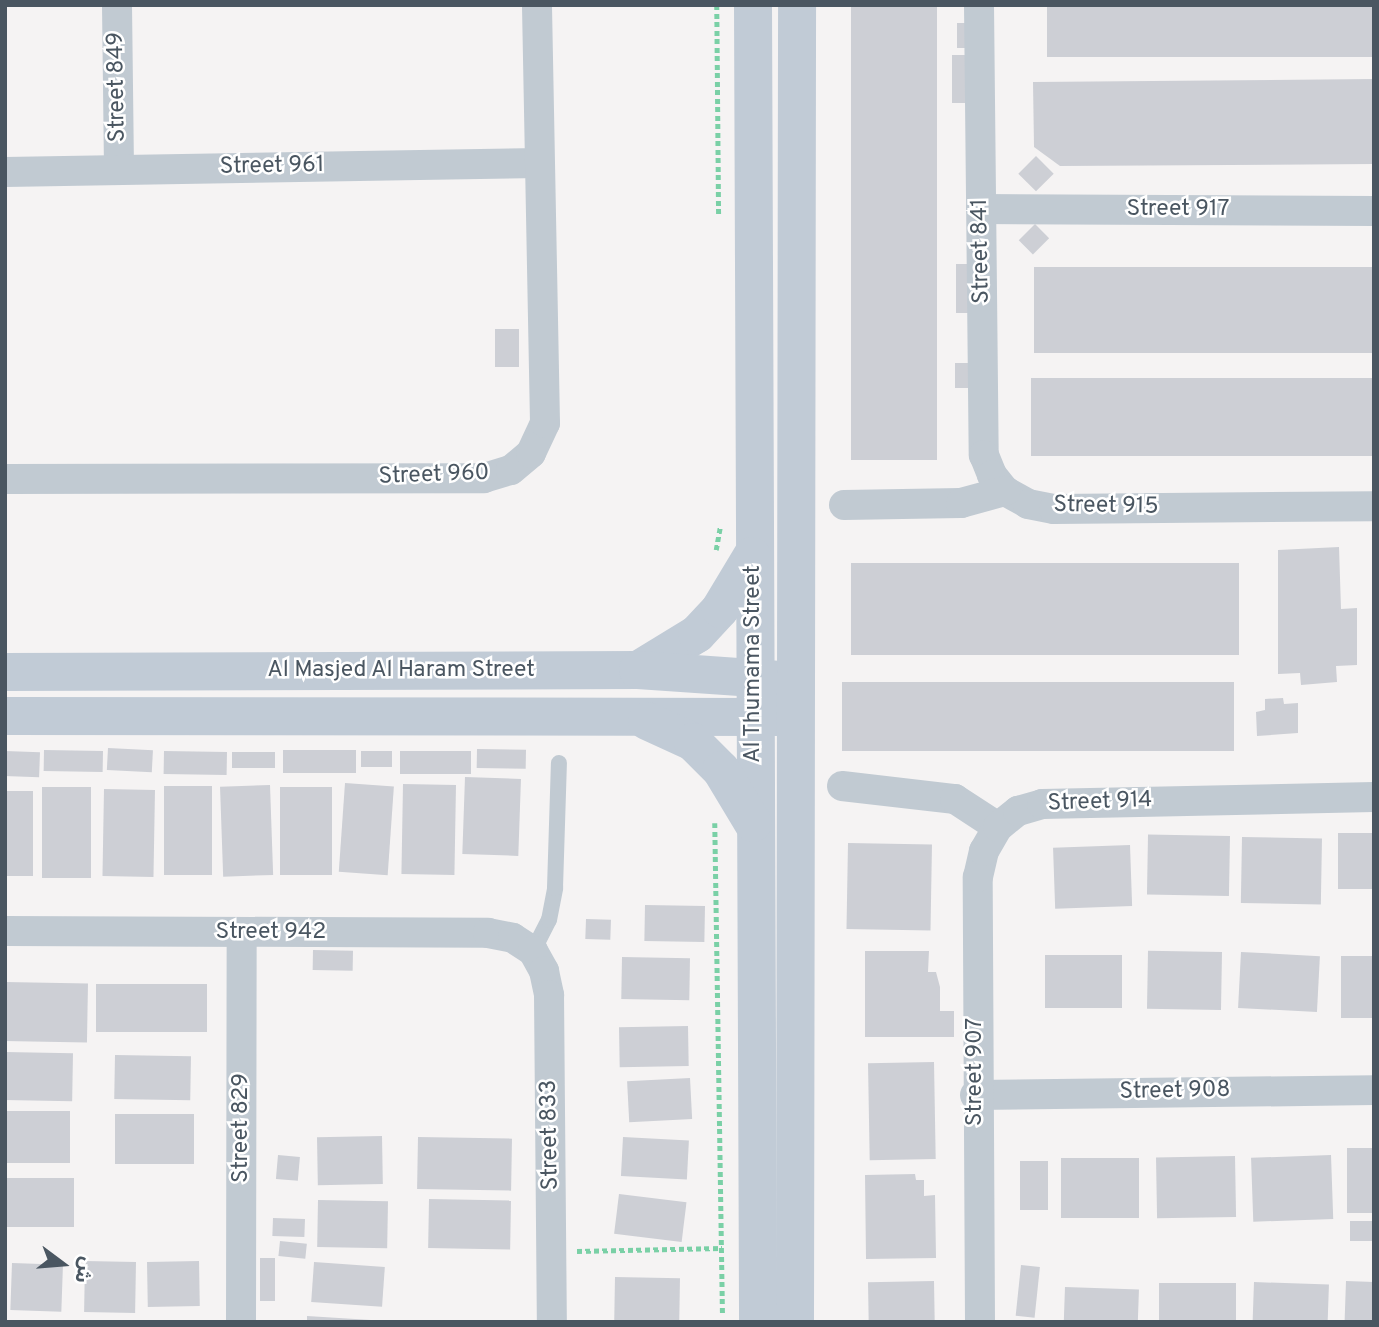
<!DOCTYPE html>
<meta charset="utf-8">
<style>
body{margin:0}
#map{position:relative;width:1379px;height:1327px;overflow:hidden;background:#f5f3f3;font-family:Overpass,"Noto Sans Arabic",sans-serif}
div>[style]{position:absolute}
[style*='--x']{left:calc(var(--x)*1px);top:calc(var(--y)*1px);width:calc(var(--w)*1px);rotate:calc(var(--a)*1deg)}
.building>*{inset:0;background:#cdcfd5;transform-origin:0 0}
.path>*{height:4.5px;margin-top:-2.25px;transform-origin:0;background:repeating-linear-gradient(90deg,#7ad0a6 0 5px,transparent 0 8.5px)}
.lane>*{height:16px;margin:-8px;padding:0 8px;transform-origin:8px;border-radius:8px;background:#c1cad2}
.street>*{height:30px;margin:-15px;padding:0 15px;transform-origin:15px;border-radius:15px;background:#c1cad2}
.secondary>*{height:38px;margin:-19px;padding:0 19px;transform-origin:19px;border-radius:19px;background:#c1cbd6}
span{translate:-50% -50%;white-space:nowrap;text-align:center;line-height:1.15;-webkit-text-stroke:5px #fff;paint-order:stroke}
.street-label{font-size:23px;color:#4a5661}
.frame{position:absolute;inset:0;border:7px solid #4a5661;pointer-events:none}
.north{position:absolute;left:28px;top:1229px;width:70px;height:70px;-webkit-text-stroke:5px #fff;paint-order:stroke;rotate:106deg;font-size:19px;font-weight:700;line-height:28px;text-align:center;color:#4a5661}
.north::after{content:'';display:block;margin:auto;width:24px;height:32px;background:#4a5661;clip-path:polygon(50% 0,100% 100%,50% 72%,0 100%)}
</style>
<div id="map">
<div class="building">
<div style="left:851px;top:5px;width:86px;height:455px"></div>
<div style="left:1047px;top:5px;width:327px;height:52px"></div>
<div style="left:957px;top:23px;width:11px;height:25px"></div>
<div style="left:952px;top:55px;width:18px;height:48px"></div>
<div style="clip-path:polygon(1374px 79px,1374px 164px,1060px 166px,1034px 147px,1033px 82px)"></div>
<div style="left:1036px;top:156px;width:25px;height:25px;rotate:45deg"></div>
<div style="left:1035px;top:224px;width:20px;height:23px;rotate:45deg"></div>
<div style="left:956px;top:264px;width:14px;height:49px"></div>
<div style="left:1374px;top:267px;width:86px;height:340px;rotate:90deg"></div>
<div style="left:495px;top:329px;width:24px;height:38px"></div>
<div style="left:955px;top:363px;width:16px;height:25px"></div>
<div style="left:1031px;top:378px;width:343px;height:78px"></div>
<div style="clip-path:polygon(1339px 547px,1341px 609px,1357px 608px,1357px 665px,1336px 666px,1337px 682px,1301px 685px,1300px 673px,1278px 674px,1278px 550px)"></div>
<div style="left:851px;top:563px;width:388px;height:92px"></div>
<div style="left:1234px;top:682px;width:69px;height:392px;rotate:90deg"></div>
<div style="clip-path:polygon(1283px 698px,1284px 704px,1298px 703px,1298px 733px,1257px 736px,1256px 712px,1265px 710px,1265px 699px)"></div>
<div style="left:108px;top:748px;width:45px;height:22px;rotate:3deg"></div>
<div style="left:477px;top:749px;width:49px;height:19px;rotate:1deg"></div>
<div style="left:44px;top:750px;width:59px;height:21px;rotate:1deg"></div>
<div style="left:356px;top:750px;width:23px;height:73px;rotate:90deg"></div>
<div style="left:5px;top:751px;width:35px;height:25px;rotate:2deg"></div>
<div style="left:164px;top:751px;width:63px;height:23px;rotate:1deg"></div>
<div style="left:392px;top:751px;width:16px;height:31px;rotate:90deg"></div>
<div style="left:471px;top:751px;width:23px;height:71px;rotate:90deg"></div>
<div style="left:275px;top:752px;width:16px;height:43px;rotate:90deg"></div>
<div style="left:465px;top:777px;width:56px;height:77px;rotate:2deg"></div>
<div style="left:345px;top:783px;width:49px;height:89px;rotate:4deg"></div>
<div style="left:403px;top:784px;width:53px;height:90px;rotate:1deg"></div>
<div style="left:270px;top:785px;width:90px;height:50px;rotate:88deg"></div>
<div style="left:164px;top:786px;width:48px;height:89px"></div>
<div style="left:42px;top:787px;width:49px;height:91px"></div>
<div style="left:280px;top:787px;width:52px;height:88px"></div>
<div style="left:104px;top:789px;width:51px;height:87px;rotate:1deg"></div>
<div style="left:5px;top:791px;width:28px;height:85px"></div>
<div style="left:1338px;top:833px;width:36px;height:56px"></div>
<div style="left:1230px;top:836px;width:60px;height:82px;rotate:91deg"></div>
<div style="left:1242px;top:837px;width:80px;height:66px;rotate:1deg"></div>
<div style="left:848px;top:843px;width:84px;height:86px;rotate:1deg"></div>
<div style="left:1130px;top:845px;width:61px;height:77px;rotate:88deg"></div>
<div style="left:645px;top:905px;width:60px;height:36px;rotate:1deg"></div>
<div style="left:586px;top:919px;width:25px;height:20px;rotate:2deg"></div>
<div style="left:313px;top:950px;width:40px;height:20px;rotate:1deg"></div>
<div style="clip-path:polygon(865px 951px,929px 951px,928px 972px,936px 972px,940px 987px,940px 1011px,954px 1011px,954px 1037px,865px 1037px)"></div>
<div style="left:1222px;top:952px;width:58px;height:74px;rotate:91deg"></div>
<div style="left:1241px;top:952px;width:79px;height:56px;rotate:3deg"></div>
<div style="left:1045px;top:955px;width:77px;height:53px"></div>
<div style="left:1374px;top:956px;width:62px;height:33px;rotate:90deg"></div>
<div style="left:622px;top:957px;width:68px;height:42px;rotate:1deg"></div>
<div style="left:5px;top:982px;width:83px;height:59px;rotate:1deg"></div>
<div style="left:207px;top:984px;width:48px;height:111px;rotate:90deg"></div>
<div style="left:688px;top:1026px;width:40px;height:69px;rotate:89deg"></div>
<div style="left:5px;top:1052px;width:68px;height:48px;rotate:1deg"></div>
<div style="left:115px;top:1055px;width:76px;height:44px;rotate:1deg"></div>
<div style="left:934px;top:1062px;width:97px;height:66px;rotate:89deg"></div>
<div style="left:690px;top:1078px;width:41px;height:63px;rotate:87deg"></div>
<div style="left:5px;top:1111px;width:65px;height:52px"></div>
<div style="left:115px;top:1114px;width:79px;height:50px"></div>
<div style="left:382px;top:1136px;width:48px;height:65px;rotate:89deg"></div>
<div style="left:418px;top:1137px;width:94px;height:52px;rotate:1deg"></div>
<div style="left:623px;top:1137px;width:66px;height:39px;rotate:3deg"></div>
<div style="left:1347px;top:1148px;width:27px;height:65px"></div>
<div style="left:278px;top:1155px;width:22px;height:24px;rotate:5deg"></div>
<div style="left:1331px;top:1155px;width:64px;height:80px;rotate:88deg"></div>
<div style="left:1235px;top:1156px;width:61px;height:79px;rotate:89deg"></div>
<div style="left:1061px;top:1158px;width:78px;height:60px"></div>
<div style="left:1020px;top:1161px;width:28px;height:49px"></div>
<div style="clip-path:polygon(915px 1174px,916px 1180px,924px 1180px,924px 1196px,935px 1195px,936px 1258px,866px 1259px,865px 1175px)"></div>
<div style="left:74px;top:1178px;width:49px;height:69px;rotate:90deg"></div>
<div style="left:619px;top:1194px;width:68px;height:40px;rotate:7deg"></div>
<div style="left:429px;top:1199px;width:82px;height:49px;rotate:1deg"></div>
<div style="left:318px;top:1200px;width:70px;height:47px;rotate:1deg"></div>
<div style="left:273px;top:1218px;width:32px;height:18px;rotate:2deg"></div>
<div style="left:1350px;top:1221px;width:24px;height:20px"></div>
<div style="left:280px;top:1241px;width:27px;height:15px;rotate:6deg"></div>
<div style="left:260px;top:1258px;width:15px;height:43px"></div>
<div style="left:85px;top:1261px;width:51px;height:51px;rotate:1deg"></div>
<div style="left:199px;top:1261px;width:45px;height:52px;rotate:89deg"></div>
<div style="left:314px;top:1262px;width:71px;height:40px;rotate:4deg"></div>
<div style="left:12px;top:1263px;width:51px;height:47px;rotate:2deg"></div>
<div style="left:1021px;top:1265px;width:19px;height:51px;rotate:6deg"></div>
<div style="left:615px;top:1277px;width:65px;height:45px;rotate:1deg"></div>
<div style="left:934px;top:1281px;width:41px;height:66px;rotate:89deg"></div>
<div style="left:1346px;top:1281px;width:28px;height:41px;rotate:2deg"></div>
<div style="left:1254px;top:1282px;width:75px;height:40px;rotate:2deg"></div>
<div style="left:1236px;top:1283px;width:39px;height:77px;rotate:90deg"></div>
<div style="left:1065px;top:1287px;width:74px;height:35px;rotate:2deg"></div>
<div style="clip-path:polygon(307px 1316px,371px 1320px,371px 1322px,307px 1322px)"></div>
</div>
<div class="path">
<div style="--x:717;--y:5;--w:209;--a:89.5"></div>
<div style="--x:716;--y:550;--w:23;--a:-80"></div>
<div style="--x:715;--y:823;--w:492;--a:89.1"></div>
<div style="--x:577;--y:1251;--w:145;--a:-1.2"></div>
</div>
<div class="lane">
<div style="--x:533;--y:951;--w:35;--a:-63"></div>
<div style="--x:549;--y:920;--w:33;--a:-79"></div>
<div style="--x:555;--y:888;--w:125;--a:-88.2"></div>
</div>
<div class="street">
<div style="--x:117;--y:5;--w:164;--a:89.3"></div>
<div style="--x:979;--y:5;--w:450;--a:89.4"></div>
<div style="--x:984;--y:455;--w:22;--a:68"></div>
<div style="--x:992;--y:475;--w:21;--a:51"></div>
<div style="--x:1005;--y:491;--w:26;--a:29"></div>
<div style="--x:1028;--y:504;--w:26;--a:11"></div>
<div style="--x:1054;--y:509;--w:320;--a:-0.5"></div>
<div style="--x:5;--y:172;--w:534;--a:-0.97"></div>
<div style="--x:981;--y:209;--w:393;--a:0.3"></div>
<div style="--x:5;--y:479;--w:479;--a:-0.1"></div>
<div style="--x:484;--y:478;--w:28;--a:-17"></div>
<div style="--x:511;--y:470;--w:26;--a:-40"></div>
<div style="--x:531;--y:453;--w:33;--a:-65"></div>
<div style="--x:545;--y:423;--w:418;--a:-91.1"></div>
<div style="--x:844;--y:505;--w:117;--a:-1"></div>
<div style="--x:961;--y:503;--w:46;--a:-15.3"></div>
<div style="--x:842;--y:786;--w:114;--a:6.6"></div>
<div style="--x:955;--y:799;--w:51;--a:33.1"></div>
<div style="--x:5;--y:931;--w:483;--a:0.2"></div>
<div style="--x:488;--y:933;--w:25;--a:11"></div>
<div style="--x:513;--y:938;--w:24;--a:33"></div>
<div style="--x:533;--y:951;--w:23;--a:61"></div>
<div style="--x:544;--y:971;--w:25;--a:78"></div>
<div style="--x:549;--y:995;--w:327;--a:89.5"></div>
<div style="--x:975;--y:1095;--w:399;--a:-0.7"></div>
<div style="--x:241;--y:1322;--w:389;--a:-89.9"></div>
<div style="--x:980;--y:1322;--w:445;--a:-90.3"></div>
<div style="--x:978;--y:877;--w:27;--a:-77"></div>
<div style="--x:984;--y:851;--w:28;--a:-60"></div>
<div style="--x:998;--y:827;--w:26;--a:-39"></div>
<div style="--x:1018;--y:811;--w:25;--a:-16"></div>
<div style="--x:1042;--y:804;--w:332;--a:-1.2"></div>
</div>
<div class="secondary">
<div style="--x:753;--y:5;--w:1317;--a:89.78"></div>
<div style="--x:638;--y:670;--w:69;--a:-31.4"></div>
<div style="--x:697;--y:634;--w:34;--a:-47"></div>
<div style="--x:720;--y:609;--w:62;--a:-58.9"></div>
<div style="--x:5;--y:672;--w:633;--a:-0.18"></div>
<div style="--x:638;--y:670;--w:142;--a:4"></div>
<div style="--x:5;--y:716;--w:774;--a:0.07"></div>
<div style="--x:647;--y:721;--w:51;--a:24.5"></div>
<div style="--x:693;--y:742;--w:40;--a:45"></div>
<div style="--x:721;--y:770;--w:62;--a:58.9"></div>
<div style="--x:795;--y:1322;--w:1317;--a:-89.91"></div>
</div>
<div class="street-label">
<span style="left:118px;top:87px;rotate:-91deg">Street 849</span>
<span style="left:272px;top:167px;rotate:-1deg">Street 961</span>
<span style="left:1178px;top:210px">Street 917</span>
<span style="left:982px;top:251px;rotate:-91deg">Street 841</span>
<span style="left:434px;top:476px;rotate:-2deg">Street 960</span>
<span style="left:1106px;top:507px;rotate:1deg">Street 915</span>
<span style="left:754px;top:664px;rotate:-90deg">Al Thumama Street</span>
<span style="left:401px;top:671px">Al Masjed Al Haram Street</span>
<span style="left:1100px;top:803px;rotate:-2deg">Street 914</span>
<span style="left:271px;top:933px">Street 942</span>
<span style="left:976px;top:1072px;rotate:-90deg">Street 907</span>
<span style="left:1175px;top:1092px;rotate:-1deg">Street 908</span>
<span style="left:242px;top:1128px;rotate:-90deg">Street 829</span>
<span style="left:551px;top:1135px;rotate:-91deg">Street 833</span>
</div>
<div class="frame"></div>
<div class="north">ش</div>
</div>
